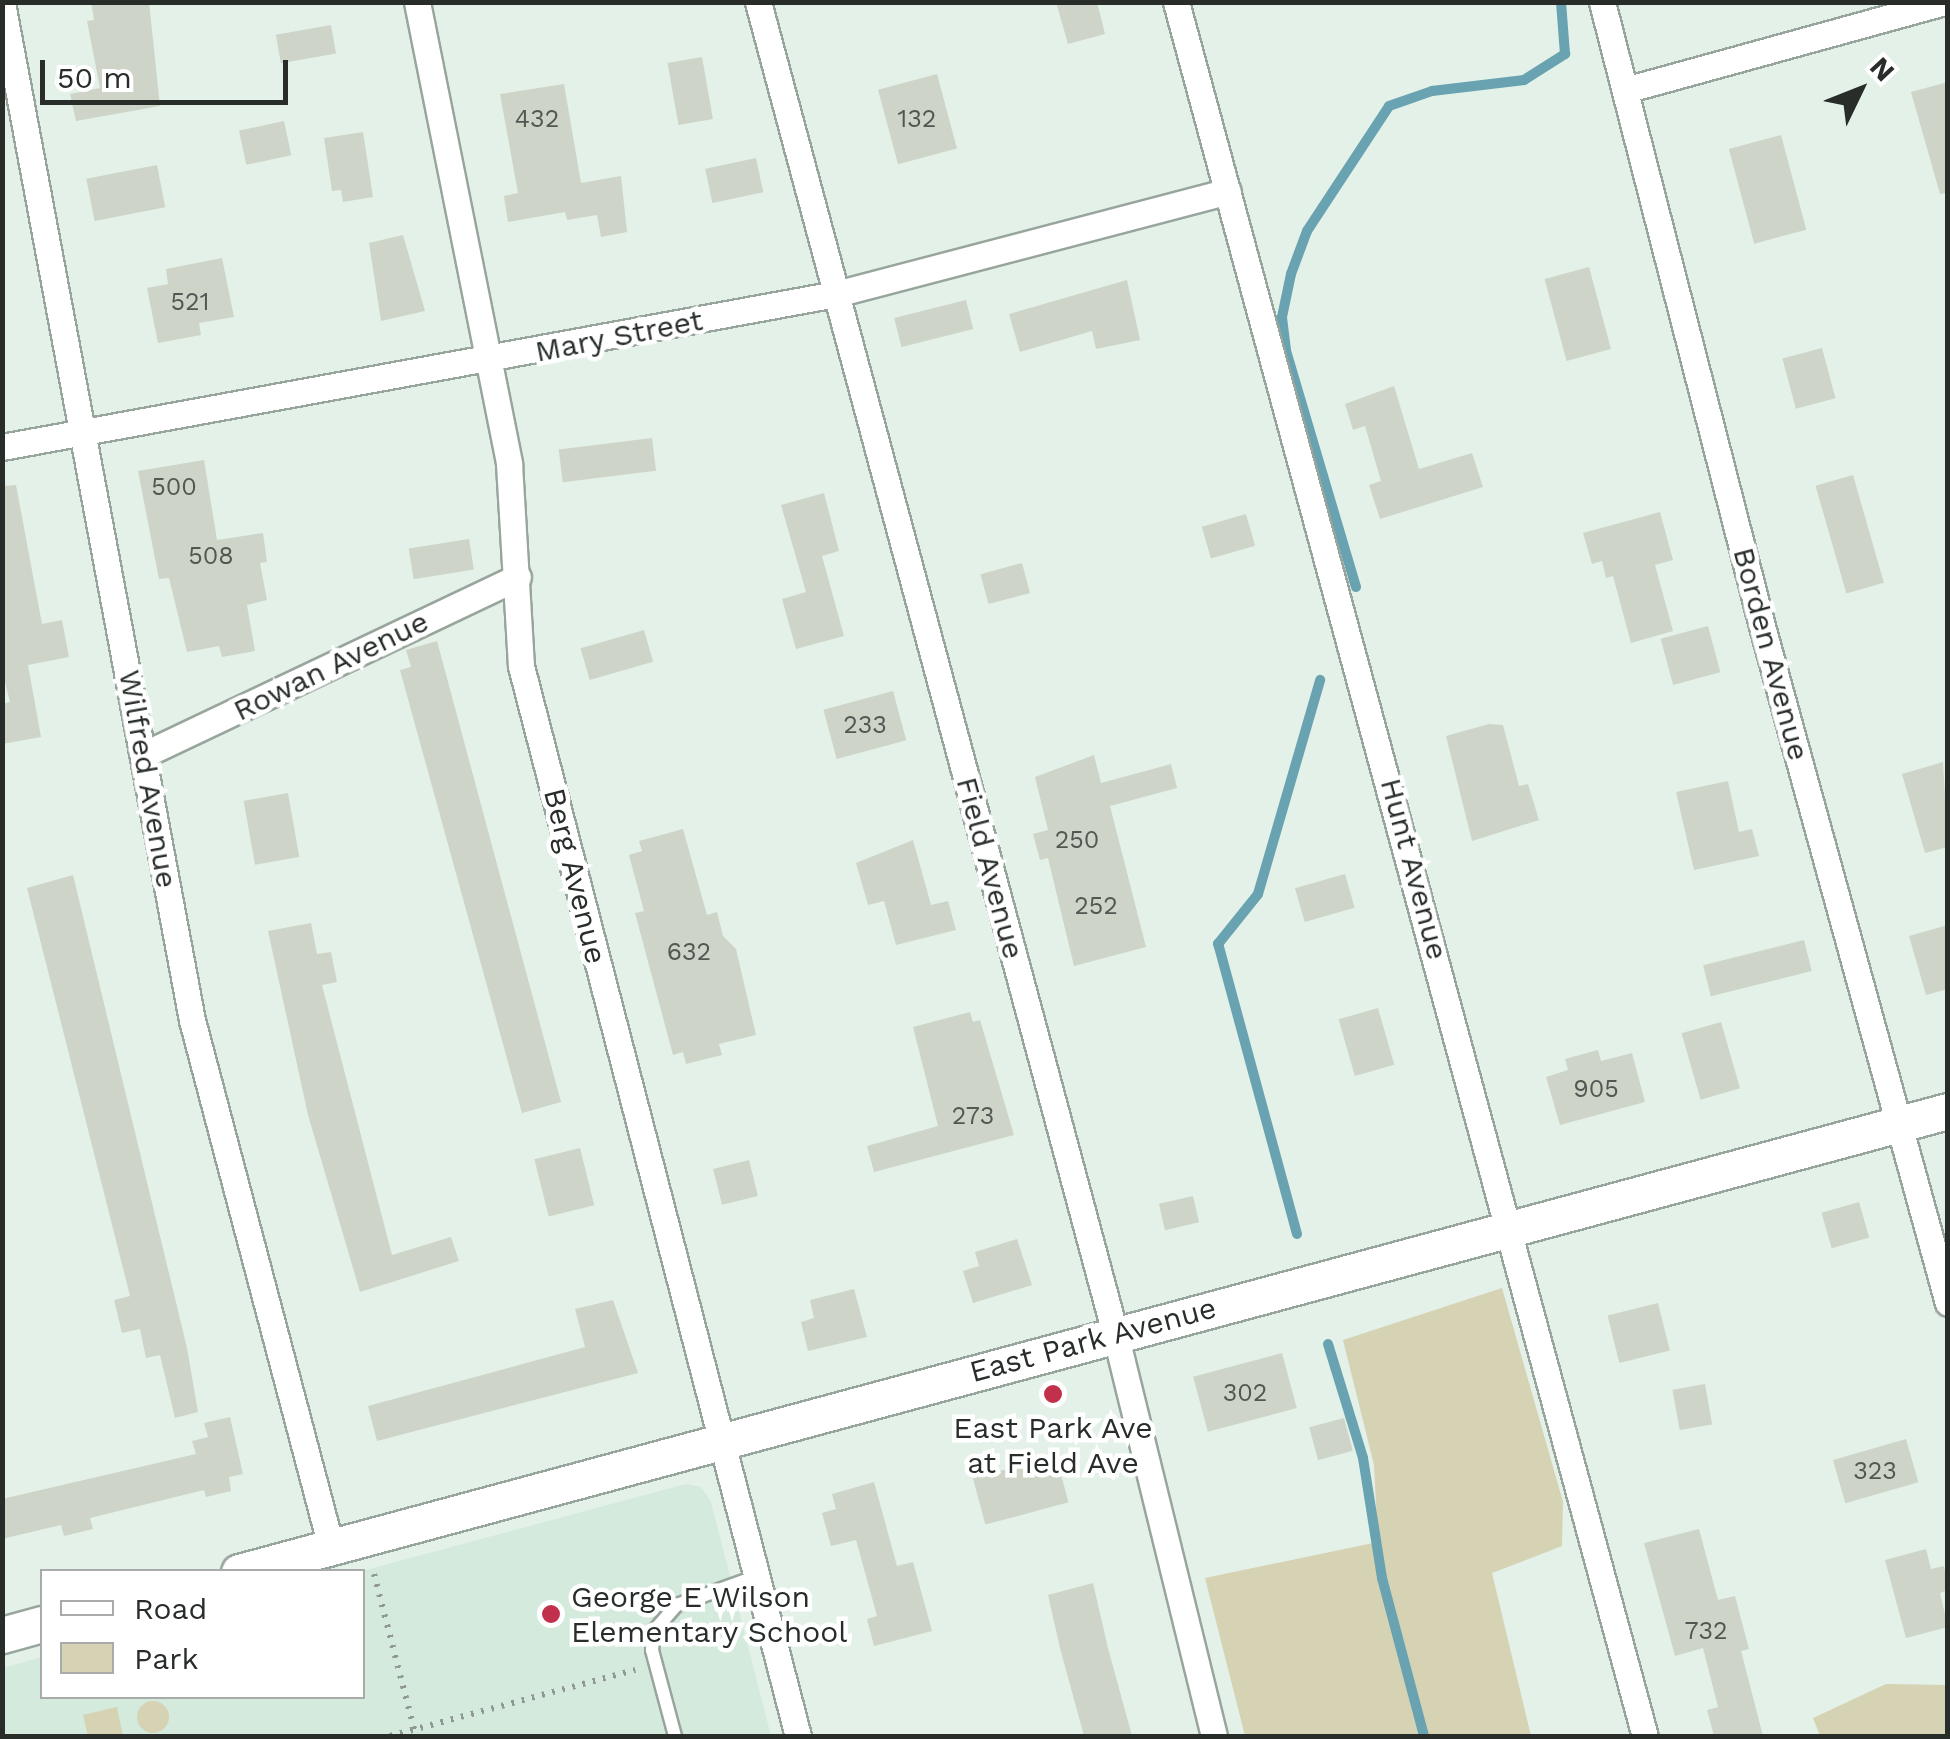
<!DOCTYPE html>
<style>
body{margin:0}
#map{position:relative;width:1950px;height:1739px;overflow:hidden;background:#e3f1e8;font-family:"Work Sans",sans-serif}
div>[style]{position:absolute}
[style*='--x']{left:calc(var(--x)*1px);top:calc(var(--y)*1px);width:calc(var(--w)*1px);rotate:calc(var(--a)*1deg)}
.built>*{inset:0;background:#d4eadc}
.green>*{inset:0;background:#d6d2b4}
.round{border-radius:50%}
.stream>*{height:10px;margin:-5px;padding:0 5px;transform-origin:5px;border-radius:5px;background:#69a2b0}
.building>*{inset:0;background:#ced5c8;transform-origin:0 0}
.path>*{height:6px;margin-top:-3px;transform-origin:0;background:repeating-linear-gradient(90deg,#8f9892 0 2.5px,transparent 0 10.5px)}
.roads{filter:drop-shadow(2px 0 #98a59c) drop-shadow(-2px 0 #98a59c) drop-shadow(0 2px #98a59c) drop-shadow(0 -2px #98a59c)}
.lane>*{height:12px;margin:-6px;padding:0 6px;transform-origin:6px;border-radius:6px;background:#fff}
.street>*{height:25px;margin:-12.5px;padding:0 12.5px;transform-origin:12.5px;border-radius:12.5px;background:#fff}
.secondary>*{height:35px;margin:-17.5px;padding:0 17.5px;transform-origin:17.5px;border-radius:17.5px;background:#fff}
.dots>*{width:28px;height:28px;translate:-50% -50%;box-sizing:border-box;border:5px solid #fff;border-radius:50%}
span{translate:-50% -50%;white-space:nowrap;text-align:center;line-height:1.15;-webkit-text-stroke:9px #fff;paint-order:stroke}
.number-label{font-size:25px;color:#525752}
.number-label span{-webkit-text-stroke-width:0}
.street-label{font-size:30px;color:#282d2a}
.poi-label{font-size:30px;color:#282d2a}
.left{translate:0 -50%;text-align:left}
.frame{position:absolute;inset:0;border:5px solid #282d2a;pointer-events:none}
.legend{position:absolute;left:40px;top:1569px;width:325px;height:130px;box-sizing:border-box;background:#fff;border:2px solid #a9abaa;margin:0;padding:12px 18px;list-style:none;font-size:30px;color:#282d2a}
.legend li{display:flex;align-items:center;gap:20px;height:50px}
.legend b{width:50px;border:2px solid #a9abaa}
.north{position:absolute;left:1810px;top:40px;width:100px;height:100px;-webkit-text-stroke:8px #fff;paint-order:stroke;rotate:47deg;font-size:28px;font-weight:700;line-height:40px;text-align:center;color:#282d2a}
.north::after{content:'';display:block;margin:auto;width:35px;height:45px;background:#282d2a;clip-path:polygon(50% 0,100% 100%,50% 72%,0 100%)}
.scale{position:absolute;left:40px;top:60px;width:248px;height:45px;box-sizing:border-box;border:5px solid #282d2a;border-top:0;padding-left:12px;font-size:30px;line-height:35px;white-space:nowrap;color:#282d2a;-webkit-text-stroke:8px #fff;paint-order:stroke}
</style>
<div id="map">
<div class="built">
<div style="clip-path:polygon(686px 1484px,701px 1487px,711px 1502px,771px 1736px,3px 1736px,3px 1668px,42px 1657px,42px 1696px,362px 1696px,362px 1571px)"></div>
</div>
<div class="green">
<div style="clip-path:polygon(1502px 1288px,1563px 1502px,1562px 1546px,1492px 1573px,1531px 1736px,1245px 1736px,1205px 1578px,1378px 1542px,1374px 1465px,1343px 1340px)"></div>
<div style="clip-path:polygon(1886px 1684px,1947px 1685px,1947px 1736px,1820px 1736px,1813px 1718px)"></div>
<div class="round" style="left:137px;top:1701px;width:32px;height:32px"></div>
<div style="clip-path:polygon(117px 1707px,123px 1736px,88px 1736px,83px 1715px)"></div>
</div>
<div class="stream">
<div style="--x:1356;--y:587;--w:247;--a:-106.5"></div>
<div style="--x:1286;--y:350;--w:33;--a:-97"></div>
<div style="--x:1282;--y:317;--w:44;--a:-78.2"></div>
<div style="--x:1291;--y:274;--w:46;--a:-69.6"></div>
<div style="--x:1307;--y:231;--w:149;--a:-56.7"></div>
<div style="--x:1389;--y:106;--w:46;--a:-19.2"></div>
<div style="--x:1432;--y:91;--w:93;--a:-6.8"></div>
<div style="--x:1524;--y:80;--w:49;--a:-32.4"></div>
<div style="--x:1565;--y:54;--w:52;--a:-94.4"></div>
<div style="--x:1297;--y:1234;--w:301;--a:-105.2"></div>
<div style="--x:1218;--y:944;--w:64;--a:-51.3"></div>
<div style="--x:1258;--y:894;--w:223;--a:-73.8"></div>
<div style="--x:1328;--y:1344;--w:119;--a:72.9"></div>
<div style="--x:1363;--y:1458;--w:121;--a:81"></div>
<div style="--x:1382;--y:1578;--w:163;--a:75.1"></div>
</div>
<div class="building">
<div style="clip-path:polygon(91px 2px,149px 2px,160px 106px,76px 121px,70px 94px,100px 88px,87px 21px,94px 20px)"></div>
<div style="clip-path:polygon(1056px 2px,1097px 2px,1105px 34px,1068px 44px)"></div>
<div style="left:331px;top:25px;width:29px;height:56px;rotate:80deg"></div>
<div style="left:702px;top:57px;width:63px;height:35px;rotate:80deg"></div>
<div style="left:937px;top:74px;width:77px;height:61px;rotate:75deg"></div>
<div style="clip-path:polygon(1948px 82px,1948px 193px,1940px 194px,1911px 92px)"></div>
<div style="clip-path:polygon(564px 84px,581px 183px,621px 176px,627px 232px,601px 237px,597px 215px,567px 220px,565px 212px,508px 222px,504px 196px,518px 193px,500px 94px)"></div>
<div style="left:284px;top:121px;width:35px;height:46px;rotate:78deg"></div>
<div style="clip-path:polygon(363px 132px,373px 197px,343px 202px,341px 190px,332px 191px,324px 138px)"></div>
<div style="left:1781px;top:135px;width:98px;height:54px;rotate:75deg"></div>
<div style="left:756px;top:158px;width:35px;height:52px;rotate:78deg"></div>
<div style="left:157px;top:165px;width:43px;height:72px;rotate:79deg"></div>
<div style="clip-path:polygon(403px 235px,425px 311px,381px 321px,369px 243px)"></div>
<div style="clip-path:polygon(222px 258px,234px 317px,199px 323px,201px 335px,158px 343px,147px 288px,168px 284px,166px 269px)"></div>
<div style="left:1589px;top:267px;width:85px;height:46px;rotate:75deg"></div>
<div style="clip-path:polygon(1127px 280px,1140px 340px,1096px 349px,1092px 331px,1020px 352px,1009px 314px)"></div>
<div style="left:966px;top:300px;width:30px;height:74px;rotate:76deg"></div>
<div style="left:1822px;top:348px;width:52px;height:41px;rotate:75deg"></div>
<div style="clip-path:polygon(1394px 386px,1419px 469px,1472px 453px,1483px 487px,1380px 519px,1369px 485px,1381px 481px,1365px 426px,1353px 430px,1345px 404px)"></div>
<div style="left:652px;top:438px;width:33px;height:94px;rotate:83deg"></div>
<div style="clip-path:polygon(204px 460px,217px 540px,263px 533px,267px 562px,260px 563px,267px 600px,247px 605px,255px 651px,222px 657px,219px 646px,187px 652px,169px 578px,159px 579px,138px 471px)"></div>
<div style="left:1853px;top:475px;width:112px;height:39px;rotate:74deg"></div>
<div style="clip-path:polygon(16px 485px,42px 624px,62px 620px,69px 657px,28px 665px,41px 737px,2px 744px,2px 704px,10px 702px,2px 670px,2px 486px)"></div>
<div style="clip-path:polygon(824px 493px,839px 551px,822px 556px,844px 636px,796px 649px,782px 599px,806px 592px,781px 505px)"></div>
<div style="clip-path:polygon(1660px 512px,1673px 560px,1655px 565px,1673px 631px,1631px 643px,1613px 576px,1606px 578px,1602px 561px,1592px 564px,1583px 533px)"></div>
<div style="left:1246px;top:514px;width:33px;height:46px;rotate:74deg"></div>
<div style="left:469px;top:539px;width:31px;height:61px;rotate:81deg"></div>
<div style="left:1022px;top:563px;width:31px;height:43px;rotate:75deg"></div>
<div style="left:1708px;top:626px;width:48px;height:49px;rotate:75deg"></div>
<div style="left:644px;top:630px;width:33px;height:66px;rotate:74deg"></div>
<div style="clip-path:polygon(437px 641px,561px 1102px,522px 1113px,400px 670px,411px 667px,406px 650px)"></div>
<div style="left:893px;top:691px;width:51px;height:72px;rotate:75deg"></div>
<div style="clip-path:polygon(1489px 724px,1503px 725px,1519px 786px,1528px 784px,1539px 820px,1472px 841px,1446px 736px)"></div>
<div style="clip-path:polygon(1094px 755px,1101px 783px,1171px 764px,1177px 788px,1110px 806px,1146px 947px,1074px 966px,1048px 858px,1040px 860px,1033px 834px,1048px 830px,1035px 777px)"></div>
<div style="clip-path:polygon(1943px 762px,1948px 847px,1925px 853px,1902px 774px)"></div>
<div style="clip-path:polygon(1728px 781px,1739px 832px,1752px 829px,1759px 856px,1694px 870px,1676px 792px)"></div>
<div style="left:288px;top:793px;width:65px;height:45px;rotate:80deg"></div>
<div style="clip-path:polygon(683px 829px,707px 915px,717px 912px,723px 936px,736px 949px,756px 1035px,719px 1044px,722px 1055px,686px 1064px,683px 1052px,673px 1055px,635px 913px,644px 911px,629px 855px,642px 851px,639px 841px)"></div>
<div style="clip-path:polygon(913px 840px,931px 905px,948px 901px,956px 930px,896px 945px,884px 901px,868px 905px,856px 863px)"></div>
<div style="left:1345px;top:874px;width:35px;height:52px;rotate:74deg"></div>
<div style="clip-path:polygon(73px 875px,187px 1348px,198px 1412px,175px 1418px,160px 1355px,146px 1358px,140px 1329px,122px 1333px,114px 1300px,130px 1296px,27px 888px)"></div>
<div style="clip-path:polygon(311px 923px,317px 954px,331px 952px,337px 982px,322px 985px,392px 1255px,451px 1237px,459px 1261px,360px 1292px,308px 1115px,268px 931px)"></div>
<div style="clip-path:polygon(1948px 925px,1948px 989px,1926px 995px,1909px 936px)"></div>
<div style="left:1804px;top:940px;width:32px;height:104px;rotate:76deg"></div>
<div style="left:1378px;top:1008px;width:59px;height:41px;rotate:74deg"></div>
<div style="clip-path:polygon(970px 1012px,973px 1022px,980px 1020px,1014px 1135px,874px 1172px,867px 1146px,938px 1126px,913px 1027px)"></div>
<div style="left:1721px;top:1022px;width:69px;height:41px;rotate:74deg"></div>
<div style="clip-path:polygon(1598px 1050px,1601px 1061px,1632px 1053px,1645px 1102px,1560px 1125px,1546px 1077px,1568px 1070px,1565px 1059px)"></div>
<div style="left:580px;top:1148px;width:59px;height:47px;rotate:76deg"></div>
<div style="left:749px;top:1160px;width:37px;height:37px;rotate:76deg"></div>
<div style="left:1193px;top:1196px;width:27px;height:35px;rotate:77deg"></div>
<div style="left:1859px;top:1202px;width:37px;height:39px;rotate:74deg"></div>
<div style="clip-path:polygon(1017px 1239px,1032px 1285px,973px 1303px,963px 1271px,979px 1266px,975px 1252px)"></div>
<div style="clip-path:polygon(854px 1289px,867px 1337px,808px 1351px,801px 1322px,814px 1318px,810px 1300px)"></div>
<div style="clip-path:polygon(613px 1300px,638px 1373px,377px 1441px,368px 1406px,585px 1347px,575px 1309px)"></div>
<div style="left:1658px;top:1303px;width:49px;height:52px;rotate:76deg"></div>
<div style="left:1282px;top:1353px;width:57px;height:92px;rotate:75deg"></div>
<div style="left:1705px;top:1384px;width:41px;height:33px;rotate:80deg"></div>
<div style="clip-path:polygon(230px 1417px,243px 1474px,229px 1477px,231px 1491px,206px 1497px,204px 1490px,90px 1518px,93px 1529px,64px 1536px,61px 1525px,2px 1539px,2px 1499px,196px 1454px,192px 1441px,208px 1437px,204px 1423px)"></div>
<div style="left:1344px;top:1418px;width:34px;height:36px;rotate:75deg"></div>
<div style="left:1906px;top:1439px;width:45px;height:76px;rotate:74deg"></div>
<div style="left:1056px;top:1456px;width:48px;height:86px;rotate:75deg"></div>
<div style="clip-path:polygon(874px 1482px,897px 1566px,913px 1562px,932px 1631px,874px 1646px,867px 1619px,877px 1616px,856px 1540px,831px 1546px,822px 1513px,836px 1509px,832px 1494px)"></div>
<div style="clip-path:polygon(1699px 1529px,1718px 1600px,1735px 1596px,1749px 1649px,1741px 1651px,1763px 1736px,1714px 1736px,1707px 1710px,1718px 1707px,1703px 1648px,1675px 1656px,1644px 1543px)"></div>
<div style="clip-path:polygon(1926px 1549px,1931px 1569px,1944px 1566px,1948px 1590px,1940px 1593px,1948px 1627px,1906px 1638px,1885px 1560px)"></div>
<div style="clip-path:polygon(1093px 1583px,1108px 1648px,1132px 1736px,1084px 1736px,1060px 1648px,1048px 1595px)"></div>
</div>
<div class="path">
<div style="--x:374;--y:1574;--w:167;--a:75.5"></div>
<div style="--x:390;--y:1736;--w:254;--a:-15.1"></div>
</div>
<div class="roads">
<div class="lane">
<div style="--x:675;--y:1736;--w:89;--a:-105"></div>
<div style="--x:652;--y:1650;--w:19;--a:-84"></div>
<div style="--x:654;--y:1631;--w:35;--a:-49"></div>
<div style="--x:677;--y:1605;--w:83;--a:-19.7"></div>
</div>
<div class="street">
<div style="--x:417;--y:2;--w:471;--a:78.7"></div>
<div style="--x:509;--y:464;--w:202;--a:86.6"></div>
<div style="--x:521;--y:666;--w:1105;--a:75.49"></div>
<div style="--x:758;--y:2;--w:1378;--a:74.99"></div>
<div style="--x:1115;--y:1333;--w:415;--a:76.2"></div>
<div style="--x:1176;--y:2;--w:1796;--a:74.87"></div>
<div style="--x:1602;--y:2;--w:644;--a:75.62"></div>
<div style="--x:1762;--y:626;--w:702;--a:74.64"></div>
<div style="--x:2;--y:3;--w:1035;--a:79.42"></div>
<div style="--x:192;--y:1020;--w:545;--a:75.22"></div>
<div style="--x:1625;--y:90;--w:331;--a:-15.4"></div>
<div style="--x:2;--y:447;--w:848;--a:-10.4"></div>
<div style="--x:836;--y:294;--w:405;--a:-14.7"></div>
<div style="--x:143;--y:755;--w:415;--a:-25.4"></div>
</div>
<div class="secondary">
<div style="--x:239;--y:1572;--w:1770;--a:-15.1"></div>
<div style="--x:2;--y:1635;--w:41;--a:-15.4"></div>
</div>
</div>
<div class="dots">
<div style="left:1053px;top:1394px;background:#c1314b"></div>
<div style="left:551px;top:1614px;background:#c1314b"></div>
</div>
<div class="number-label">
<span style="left:537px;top:119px">432</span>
<span style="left:917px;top:119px">132</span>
<span style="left:190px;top:302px">521</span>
<span style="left:174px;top:487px">500</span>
<span style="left:211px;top:556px">508</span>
<span style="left:865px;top:725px">233</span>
<span style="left:1077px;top:840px">250</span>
<span style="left:1096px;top:906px">252</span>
<span style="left:689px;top:952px">632</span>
<span style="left:1596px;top:1089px">905</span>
<span style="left:973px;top:1116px">273</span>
<span style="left:1245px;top:1393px">302</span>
<span style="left:1875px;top:1471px">323</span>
<span style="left:1706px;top:1631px">732</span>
</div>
<div class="street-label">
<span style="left:619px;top:336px;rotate:-11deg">Mary Street</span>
<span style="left:1771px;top:654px;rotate:75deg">Borden Avenue</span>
<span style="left:331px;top:666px;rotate:-26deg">Rowan Avenue</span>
<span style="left:148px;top:779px;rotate:80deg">Wilfred Avenue</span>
<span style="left:990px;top:868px;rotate:75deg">Field Avenue</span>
<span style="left:1414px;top:869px;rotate:75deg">Hunt Avenue</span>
<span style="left:575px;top:876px;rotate:76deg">Berg Avenue</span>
<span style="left:1093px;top:1340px;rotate:-15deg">East Park Avenue</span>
</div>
<div class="poi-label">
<span style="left:1053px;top:1445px">East Park Ave<br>at Field Ave</span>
<span class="left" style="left:571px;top:1614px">George E Wilson<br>Elementary School</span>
</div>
<div class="frame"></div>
<ul class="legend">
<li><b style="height:12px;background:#fff"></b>Road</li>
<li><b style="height:28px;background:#d6d2b4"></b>Park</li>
</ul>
<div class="north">N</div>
<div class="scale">50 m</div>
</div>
